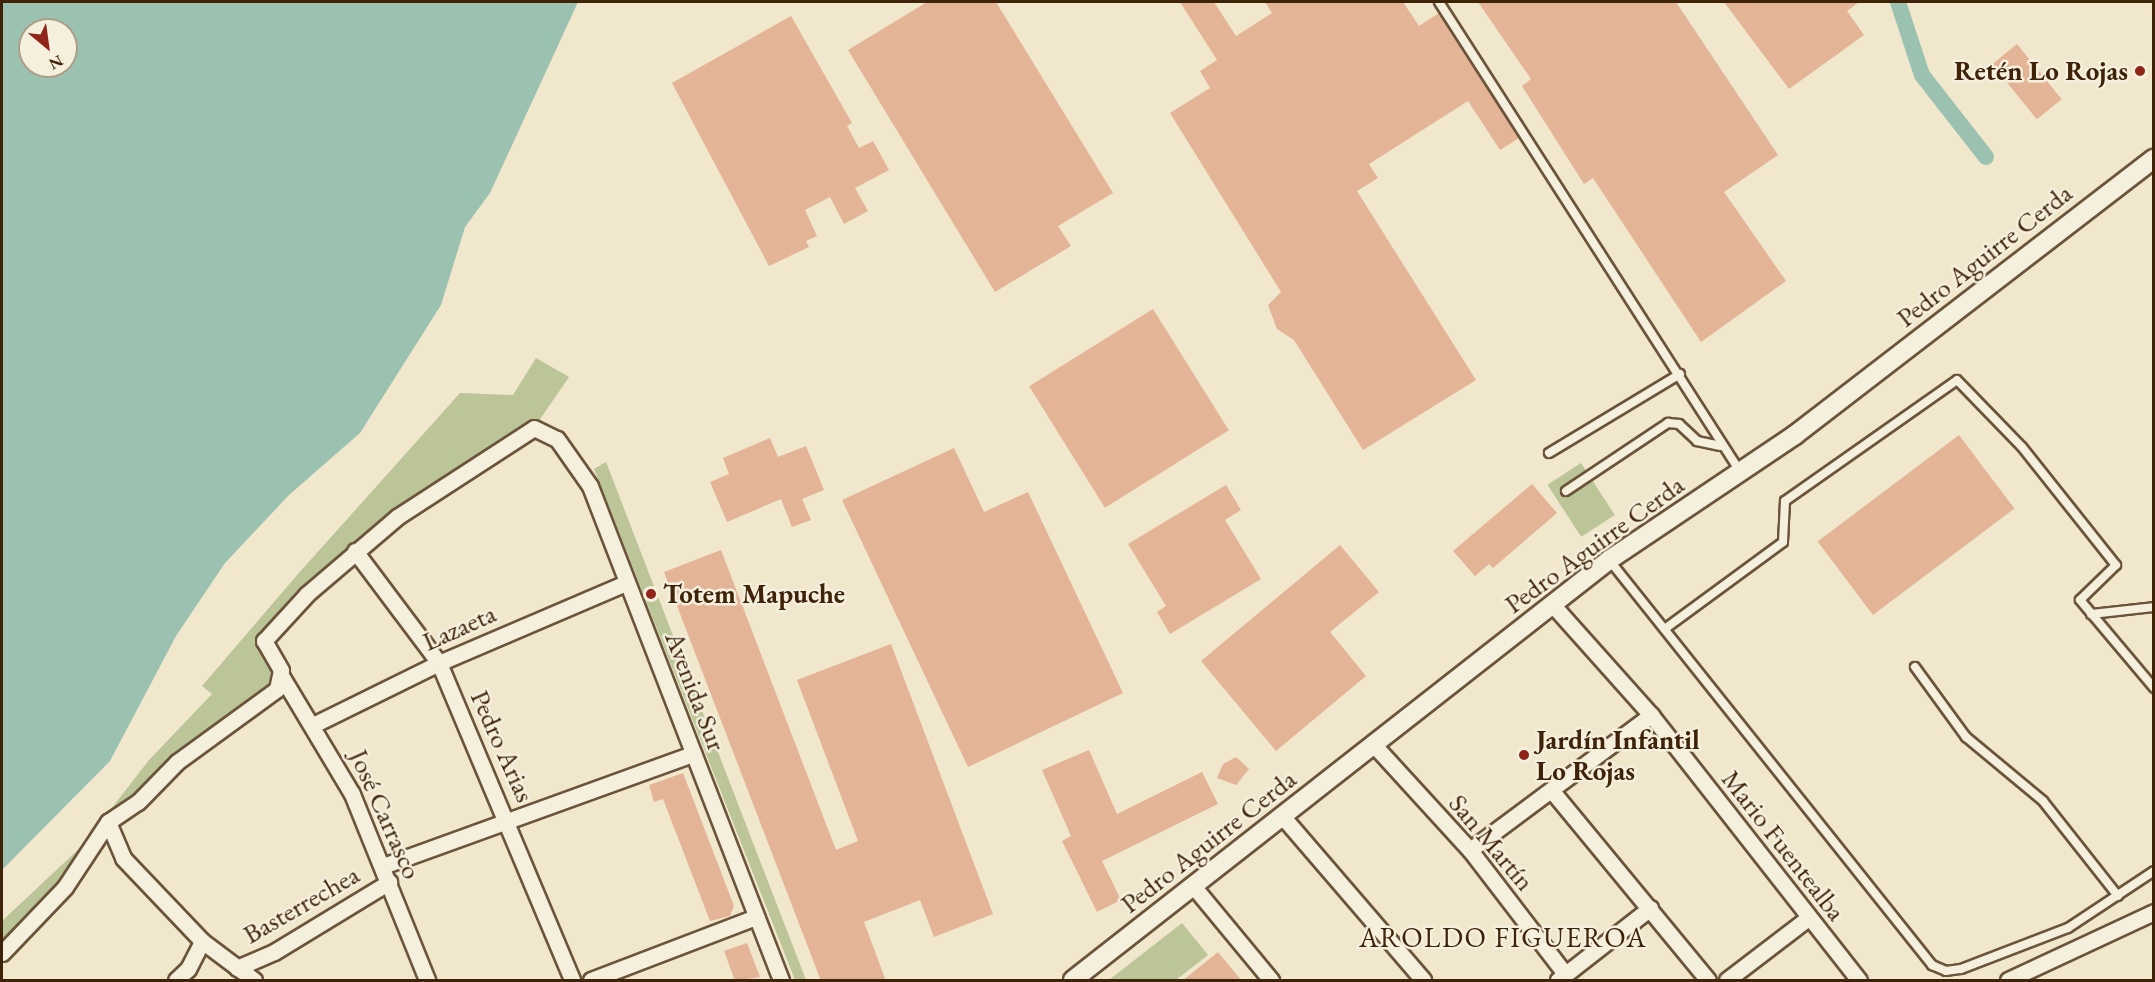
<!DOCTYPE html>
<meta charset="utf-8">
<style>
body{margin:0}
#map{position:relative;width:2155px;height:982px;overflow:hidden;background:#f0e7cc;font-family:"EB Garamond",serif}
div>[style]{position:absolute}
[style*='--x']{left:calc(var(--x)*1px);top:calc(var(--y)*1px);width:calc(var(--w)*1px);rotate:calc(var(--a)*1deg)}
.green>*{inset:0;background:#bbc597;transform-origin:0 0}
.water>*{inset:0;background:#9bc1b1}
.canal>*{height:16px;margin:-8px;padding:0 8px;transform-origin:8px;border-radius:8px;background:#9bc1b1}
.building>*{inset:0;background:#e3b496;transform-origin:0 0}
.roads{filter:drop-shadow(2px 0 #6b543a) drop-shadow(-2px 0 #6b543a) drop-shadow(0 2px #6b543a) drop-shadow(0 -2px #6b543a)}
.service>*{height:8px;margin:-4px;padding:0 4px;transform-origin:4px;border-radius:4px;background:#f5efde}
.minor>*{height:15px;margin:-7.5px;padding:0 7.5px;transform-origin:7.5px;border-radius:7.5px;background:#f5efde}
.tertiary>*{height:18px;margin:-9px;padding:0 9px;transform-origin:9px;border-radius:9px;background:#f5efde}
.dots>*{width:16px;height:16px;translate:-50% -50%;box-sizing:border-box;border:3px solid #f5efde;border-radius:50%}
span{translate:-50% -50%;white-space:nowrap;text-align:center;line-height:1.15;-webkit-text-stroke:5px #f5efde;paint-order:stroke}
.poi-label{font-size:27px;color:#3f2309;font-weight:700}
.right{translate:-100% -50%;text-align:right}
.left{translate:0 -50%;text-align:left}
.street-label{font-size:27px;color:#3f2309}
.neighbourhood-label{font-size:28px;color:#3f2309;letter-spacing:1.5px}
.frame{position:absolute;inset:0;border:3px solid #3f2309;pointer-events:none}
.north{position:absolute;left:18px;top:18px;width:60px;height:60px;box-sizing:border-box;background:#f5efde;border:2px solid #ac9d89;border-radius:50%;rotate:151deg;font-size:16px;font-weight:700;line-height:24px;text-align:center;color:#3f2309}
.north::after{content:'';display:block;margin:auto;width:21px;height:27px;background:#8f2418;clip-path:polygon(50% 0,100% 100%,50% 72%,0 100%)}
</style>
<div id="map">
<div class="green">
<div style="clip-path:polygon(536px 358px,569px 377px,534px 428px,397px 517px,267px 636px,282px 677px,108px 822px,2px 959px,2px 921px,83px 845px,149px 760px,212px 694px,202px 686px,298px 574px,460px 393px,513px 395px)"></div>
<div style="clip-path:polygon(606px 462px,806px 980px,795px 980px,594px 469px)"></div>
<div style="left:1581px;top:463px;width:62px;height:40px;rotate:57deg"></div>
<div style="clip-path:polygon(1182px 923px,1208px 955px,1176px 980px,1109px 980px)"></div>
</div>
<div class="water">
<div style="clip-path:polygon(evenodd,2px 2px,578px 2px,490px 193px,465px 227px,441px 305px,360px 433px,289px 495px,225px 563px,176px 636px,110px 761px,2px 870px,2px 2px,30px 30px,66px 30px,66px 66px,30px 66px,30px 30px)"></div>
</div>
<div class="canal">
<div style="--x:1898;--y:2;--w:77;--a:71.8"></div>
<div style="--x:1922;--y:75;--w:104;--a:52"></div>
</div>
<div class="building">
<div style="clip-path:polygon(927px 2px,996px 2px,1113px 193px,1058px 226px,1071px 246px,995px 292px,848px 50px)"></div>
<div style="clip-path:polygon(1180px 2px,1214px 2px,1236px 36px,1272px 13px,1265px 2px,1403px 2px,1419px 26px,1439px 13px,1519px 138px,1500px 150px,1468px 101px,1369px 164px,1378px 178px,1357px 191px,1476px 380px,1363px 450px,1294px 340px,1277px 329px,1268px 305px,1281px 292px,1170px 113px,1210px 88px,1200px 71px,1217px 60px)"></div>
<div style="clip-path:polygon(1478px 2px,1676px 2px,1778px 155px,1724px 192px,1786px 281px,1701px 342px,1593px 178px,1584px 184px,1522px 86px,1531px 79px)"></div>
<div style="clip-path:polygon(1724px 2px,1859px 2px,1847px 11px,1864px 35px,1789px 89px)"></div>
<div style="clip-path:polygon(791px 16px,852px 123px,847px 126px,859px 148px,873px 141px,889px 170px,855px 188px,868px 211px,844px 224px,830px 197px,805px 210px,817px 236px,806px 241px,809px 247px,769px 266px,672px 83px)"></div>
<div style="left:2017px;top:44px;width:71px;height:32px;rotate:51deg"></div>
<div style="left:1153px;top:309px;width:143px;height:146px;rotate:58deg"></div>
<div style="left:1959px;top:435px;width:92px;height:177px;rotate:53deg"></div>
<div style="clip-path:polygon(770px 438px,778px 457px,806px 446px,824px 490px,802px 499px,811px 520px,792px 527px,781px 499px,727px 522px,710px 482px,729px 474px,723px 458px)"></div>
<div style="clip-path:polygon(954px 448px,984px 512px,1028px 492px,1123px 693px,968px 767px,842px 500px)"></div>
<div style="clip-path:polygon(1532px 484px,1557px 513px,1493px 568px,1489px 564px,1475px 576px,1453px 551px)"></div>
<div style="clip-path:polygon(1226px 485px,1241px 510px,1225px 520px,1261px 579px,1170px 634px,1157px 612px,1166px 606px,1128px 544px)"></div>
<div style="clip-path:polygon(1340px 545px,1379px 592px,1330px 632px,1366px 676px,1276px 751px,1201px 661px)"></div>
<div style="clip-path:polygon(721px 550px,836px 850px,858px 841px,797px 680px,891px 644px,993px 914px,934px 937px,920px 900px,864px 922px,886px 981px,821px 981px,664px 572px)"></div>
<div style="clip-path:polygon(1089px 750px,1117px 814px,1202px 772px,1218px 804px,1102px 861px,1121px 900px,1097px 912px,1062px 841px,1071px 836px,1042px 770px)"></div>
<div style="clip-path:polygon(1236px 757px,1249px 769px,1236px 785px,1217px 778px,1223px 764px)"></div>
<div style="clip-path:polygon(683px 773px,734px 906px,730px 916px,710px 921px,663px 799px,654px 802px,649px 785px)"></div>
<div style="clip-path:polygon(747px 943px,760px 977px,735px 981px,724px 951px)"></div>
<div style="clip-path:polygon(1218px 952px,1242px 981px,1182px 981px)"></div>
</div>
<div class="roads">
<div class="service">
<div style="--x:1439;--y:2;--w:560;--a:57.33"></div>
<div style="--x:1549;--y:453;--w:153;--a:-31.1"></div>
<div style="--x:1566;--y:491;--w:123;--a:-33.7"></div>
<div style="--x:1668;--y:423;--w:11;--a:5"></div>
<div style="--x:1679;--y:424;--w:25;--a:43"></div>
<div style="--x:1697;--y:441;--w:24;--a:12"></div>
<div style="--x:1610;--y:561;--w:517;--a:51.44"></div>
<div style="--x:1932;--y:965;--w:15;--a:23"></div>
<div style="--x:1946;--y:971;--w:15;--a:-8"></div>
<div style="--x:1961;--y:969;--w:115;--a:-21"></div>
<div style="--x:2068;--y:928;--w:103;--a:-33.5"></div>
<div style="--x:2091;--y:614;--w:63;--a:-6.3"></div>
<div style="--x:1666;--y:628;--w:145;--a:-36.3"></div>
<div style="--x:1783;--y:542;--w:41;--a:-87.2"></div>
<div style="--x:1785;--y:501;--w:210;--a:-35.1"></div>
<div style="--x:1957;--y:380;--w:93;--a:45.9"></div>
<div style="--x:2022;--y:447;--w:151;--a:51.5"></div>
<div style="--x:2116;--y:565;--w:50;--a:135.8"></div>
<div style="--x:2080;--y:600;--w:115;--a:49.9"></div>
<div style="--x:1915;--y:667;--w:87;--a:53.9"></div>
<div style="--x:1966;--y:737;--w:100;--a:39.7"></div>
<div style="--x:2043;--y:801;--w:121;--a:51.7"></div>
</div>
<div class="minor">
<div style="--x:355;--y:551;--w:140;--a:53.1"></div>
<div style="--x:439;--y:663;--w:344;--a:67.2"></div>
<div style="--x:1552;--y:604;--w:149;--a:48.3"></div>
<div style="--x:1651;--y:715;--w:337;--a:51.9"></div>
<div style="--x:282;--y:677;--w:136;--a:59.1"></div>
<div style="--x:352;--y:794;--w:201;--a:68"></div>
<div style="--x:315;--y:724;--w:138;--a:-26.2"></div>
<div style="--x:439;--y:663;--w:203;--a:-23.2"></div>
<div style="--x:1374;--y:745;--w:142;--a:47.6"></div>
<div style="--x:1470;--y:850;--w:156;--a:52.5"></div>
<div style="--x:1552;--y:791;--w:245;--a:50.5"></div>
<div style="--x:1283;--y:817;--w:215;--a:49.3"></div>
<div style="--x:108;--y:822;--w:39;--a:67"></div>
<div style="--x:123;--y:858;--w:115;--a:46.4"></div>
<div style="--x:202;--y:941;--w:65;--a:36.9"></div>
<div style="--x:1470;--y:850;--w:226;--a:-36.7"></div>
<div style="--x:383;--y:866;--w:330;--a:-19.9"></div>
<div style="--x:1194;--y:887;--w:121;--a:50.4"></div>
<div style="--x:2;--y:953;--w:91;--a:-46.3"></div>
<div style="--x:65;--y:887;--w:78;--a:-56.5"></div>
<div style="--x:108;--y:822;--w:36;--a:-34"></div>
<div style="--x:138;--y:802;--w:56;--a:-45.7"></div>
<div style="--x:177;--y:762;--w:124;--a:-36.1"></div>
<div style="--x:277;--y:689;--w:19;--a:-78"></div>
<div style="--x:281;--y:670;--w:34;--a:-120"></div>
<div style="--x:264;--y:641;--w:64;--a:-47.5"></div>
<div style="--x:307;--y:594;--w:118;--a:-40.5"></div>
<div style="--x:397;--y:517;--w:163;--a:-33"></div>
<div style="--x:534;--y:428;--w:25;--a:26"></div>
<div style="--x:557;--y:439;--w:57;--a:54.9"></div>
<div style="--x:590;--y:486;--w:530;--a:68.86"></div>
<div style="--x:237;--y:968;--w:40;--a:-23.4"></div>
<div style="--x:274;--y:952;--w:135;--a:-31.3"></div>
<div style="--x:176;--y:980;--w:16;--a:-43"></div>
<div style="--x:188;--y:969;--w:31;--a:-63"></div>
<div style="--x:591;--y:980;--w:177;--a:-20.9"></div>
<div style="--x:1558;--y:980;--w:117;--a:-38"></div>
<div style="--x:1727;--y:980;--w:102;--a:-37.4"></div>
<div style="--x:2008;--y:980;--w:161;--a:-25"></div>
</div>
<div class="tertiary">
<div style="--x:1073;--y:980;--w:681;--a:-38.08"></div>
<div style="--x:1609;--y:560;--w:224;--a:-33.9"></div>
<div style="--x:1795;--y:435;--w:453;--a:-37.6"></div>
</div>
</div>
<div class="dots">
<div style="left:2140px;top:71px;background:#8f2418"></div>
<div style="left:651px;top:594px;background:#8f2418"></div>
<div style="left:1524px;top:755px;background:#8f2418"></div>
</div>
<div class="poi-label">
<span class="right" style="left:2128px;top:71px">Retén Lo Rojas</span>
<span class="left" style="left:663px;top:594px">Totem Mapuche</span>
<span class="left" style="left:1536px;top:755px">Jardín Infantil<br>Lo Rojas</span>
</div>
<div class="street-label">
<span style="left:1984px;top:255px;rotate:-38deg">Pedro Aguirre Cerda</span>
<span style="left:1594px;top:544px;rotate:-36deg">Pedro Aguirre Cerda</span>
<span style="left:459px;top:627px;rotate:-24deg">Lazaeta</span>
<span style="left:696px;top:691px;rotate:69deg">Avenida Sur</span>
<span style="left:503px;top:746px;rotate:66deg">Pedro Arias</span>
<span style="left:386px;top:814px;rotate:66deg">José Carrasco</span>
<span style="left:1208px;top:841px;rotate:-38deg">Pedro Aguirre Cerda</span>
<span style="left:1492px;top:842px;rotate:50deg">San Martín</span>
<span style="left:1784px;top:845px;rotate:52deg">Mario Fuentealba</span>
<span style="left:301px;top:904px;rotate:-30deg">Basterrechea</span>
</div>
<div class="neighbourhood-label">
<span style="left:1503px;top:937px">AROLDO FIGUEROA</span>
</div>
<div class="frame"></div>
<div class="north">N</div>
</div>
